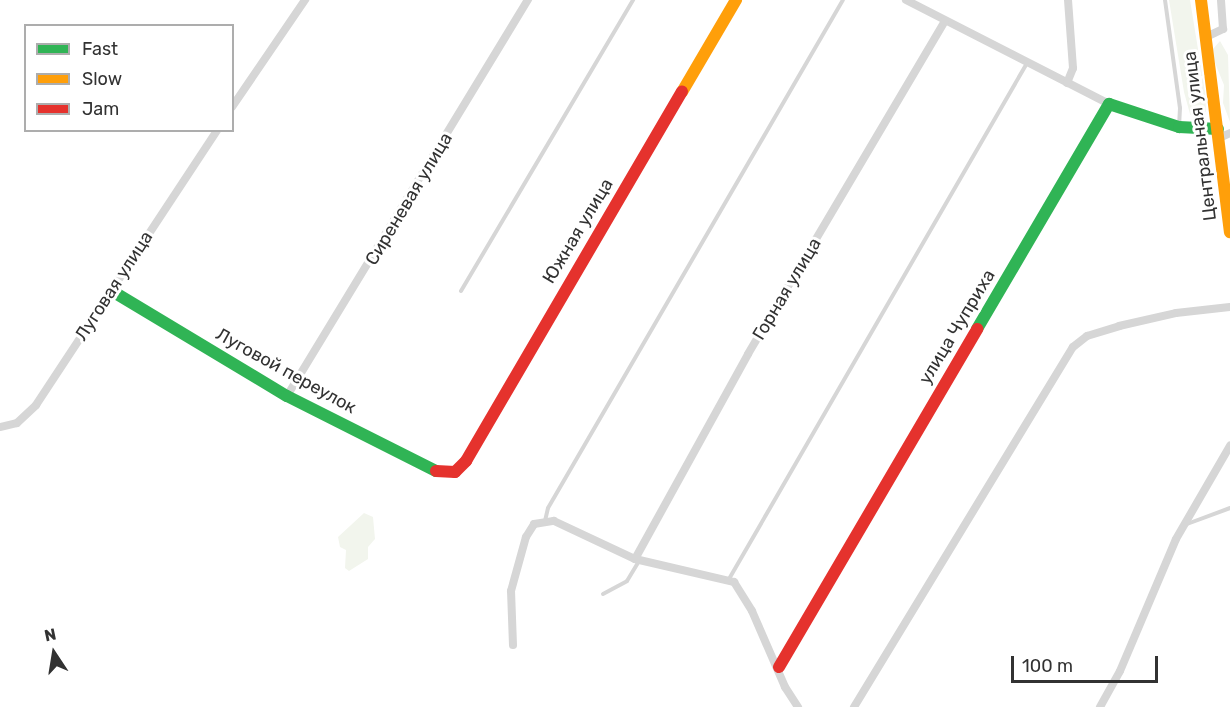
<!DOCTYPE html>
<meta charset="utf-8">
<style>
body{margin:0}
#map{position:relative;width:1230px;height:707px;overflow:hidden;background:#fff;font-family:Rubik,sans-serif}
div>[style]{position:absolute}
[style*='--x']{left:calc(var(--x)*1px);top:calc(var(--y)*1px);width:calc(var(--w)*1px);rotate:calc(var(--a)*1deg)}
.green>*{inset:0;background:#f2f5ed}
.lane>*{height:4px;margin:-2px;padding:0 2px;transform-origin:2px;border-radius:2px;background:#d6d6d6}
.street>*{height:8px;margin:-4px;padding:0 4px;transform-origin:4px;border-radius:4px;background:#d6d6d6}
.fast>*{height:12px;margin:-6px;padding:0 6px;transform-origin:6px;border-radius:6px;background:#30b455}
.slow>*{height:12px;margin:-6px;padding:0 6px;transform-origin:6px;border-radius:6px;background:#ff9f0a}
.jam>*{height:12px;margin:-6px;padding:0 6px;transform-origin:6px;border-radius:6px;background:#e5322d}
span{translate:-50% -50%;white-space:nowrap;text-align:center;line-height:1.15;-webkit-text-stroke:6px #fff;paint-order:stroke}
.street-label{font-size:18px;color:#323232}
.legend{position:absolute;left:24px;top:24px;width:210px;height:108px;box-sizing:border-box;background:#fff;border:2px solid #adadad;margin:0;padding:8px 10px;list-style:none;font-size:18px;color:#323232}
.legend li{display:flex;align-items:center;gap:12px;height:30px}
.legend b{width:30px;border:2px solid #adadad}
.north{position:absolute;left:24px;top:623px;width:60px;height:60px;-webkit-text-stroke:4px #fff;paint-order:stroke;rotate:348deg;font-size:16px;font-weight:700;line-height:24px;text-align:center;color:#323232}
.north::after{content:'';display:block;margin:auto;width:21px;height:27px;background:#323232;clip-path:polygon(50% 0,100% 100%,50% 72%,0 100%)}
.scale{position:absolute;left:1011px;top:656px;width:147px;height:27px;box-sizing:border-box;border:3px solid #323232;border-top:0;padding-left:8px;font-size:18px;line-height:21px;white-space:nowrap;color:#323232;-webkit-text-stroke:4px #fff;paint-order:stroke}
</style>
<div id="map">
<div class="green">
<div style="clip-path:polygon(1169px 0,1190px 0,1205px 92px,1206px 111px,1198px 123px,1190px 114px,1184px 92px)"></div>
<div style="clip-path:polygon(1220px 41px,1228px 55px,1230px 122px,1223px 103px,1224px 85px,1213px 58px,1213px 49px)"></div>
<div style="clip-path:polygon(364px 513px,373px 517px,375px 539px,368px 547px,368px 559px,349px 571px,345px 568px,346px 550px,340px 547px,338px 537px)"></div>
</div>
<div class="lane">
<div style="--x:1165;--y:0;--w:109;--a:82.1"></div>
<div style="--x:1180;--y:108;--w:18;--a:93"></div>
<div style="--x:461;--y:291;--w:338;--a:-59.4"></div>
<div style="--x:545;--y:521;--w:13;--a:-77"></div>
<div style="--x:548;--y:508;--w:587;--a:-59.86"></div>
<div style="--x:1187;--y:524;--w:46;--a:-20.4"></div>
<div style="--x:729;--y:579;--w:596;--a:-59.99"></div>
<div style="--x:603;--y:594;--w:27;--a:-28"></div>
<div style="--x:627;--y:581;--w:26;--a:-59"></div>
</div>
<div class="street">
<div style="--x:906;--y:0;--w:228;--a:27.1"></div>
<div style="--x:1206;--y:37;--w:19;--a:-25"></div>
<div style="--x:1223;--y:29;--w:29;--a:-94"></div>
<div style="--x:1067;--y:83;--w:16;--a:-68"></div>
<div style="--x:1073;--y:68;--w:68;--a:-94.2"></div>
<div style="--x:232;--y:107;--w:130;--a:-55.7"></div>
<div style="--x:1219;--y:138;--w:12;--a:-24"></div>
<div style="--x:287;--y:396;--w:464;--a:-58.7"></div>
<div style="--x:0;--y:427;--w:17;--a:-13"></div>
<div style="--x:17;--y:423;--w:26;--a:-43"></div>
<div style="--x:36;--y:405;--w:329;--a:-56.6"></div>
<div style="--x:635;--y:559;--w:234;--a:-61.1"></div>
<div style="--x:748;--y:354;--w:386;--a:-59.4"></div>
<div style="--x:513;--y:645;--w:54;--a:-92.1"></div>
<div style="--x:511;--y:591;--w:56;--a:-74.5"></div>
<div style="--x:526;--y:537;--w:15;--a:-58"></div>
<div style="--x:534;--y:524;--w:20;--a:-9"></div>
<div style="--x:554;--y:521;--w:89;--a:25.1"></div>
<div style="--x:635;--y:559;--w:102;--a:13.1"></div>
<div style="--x:734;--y:582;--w:34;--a:58"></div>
<div style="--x:752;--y:611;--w:83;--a:66.5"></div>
<div style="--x:785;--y:687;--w:24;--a:57"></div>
<div style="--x:854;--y:707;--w:421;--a:-58.7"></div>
<div style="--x:1073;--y:347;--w:18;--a:-38"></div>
<div style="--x:1087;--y:336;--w:34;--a:-17"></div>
<div style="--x:1119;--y:326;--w:58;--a:-12.8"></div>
<div style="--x:1176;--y:313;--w:54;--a:-6.3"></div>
<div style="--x:1100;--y:707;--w:41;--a:-60.9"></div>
<div style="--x:1120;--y:671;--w:143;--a:-67"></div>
<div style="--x:1176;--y:539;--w:108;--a:-59.9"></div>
</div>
<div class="fast">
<div style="--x:112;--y:291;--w:204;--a:31"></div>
<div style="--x:287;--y:396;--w:167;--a:26.7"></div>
<div style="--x:977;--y:329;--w:261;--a:-59.6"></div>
<div style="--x:1109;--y:104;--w:74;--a:18.2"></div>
<div style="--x:1179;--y:127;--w:39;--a:3"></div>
</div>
<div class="slow">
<div style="--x:1201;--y:0;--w:234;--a:82.9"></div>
<div style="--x:682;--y:92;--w:107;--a:-59.6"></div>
</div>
<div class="jam">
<div style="--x:436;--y:471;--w:19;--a:3"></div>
<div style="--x:455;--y:472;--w:16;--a:-45"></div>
<div style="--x:466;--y:461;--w:428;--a:-59.7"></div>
<div style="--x:779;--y:667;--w:392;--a:-59.6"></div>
</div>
<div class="street-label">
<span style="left:1200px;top:136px;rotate:-97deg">Центральная улица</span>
<span style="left:409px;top:199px;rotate:-59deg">Сиреневая улица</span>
<span style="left:578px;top:231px;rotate:-59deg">Южная улица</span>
<span style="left:114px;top:286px;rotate:-57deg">Луговая улица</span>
<span style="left:787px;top:289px;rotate:-59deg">Горная улица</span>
<span style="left:957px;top:327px;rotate:-59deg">улица Чуприха</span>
<span style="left:286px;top:371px;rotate:29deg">Луговой переулок</span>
</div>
<ul class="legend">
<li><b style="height:8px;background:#30b455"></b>Fast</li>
<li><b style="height:8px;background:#ff9f0a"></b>Slow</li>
<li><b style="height:8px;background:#e5322d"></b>Jam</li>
</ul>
<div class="north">N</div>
<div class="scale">100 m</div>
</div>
